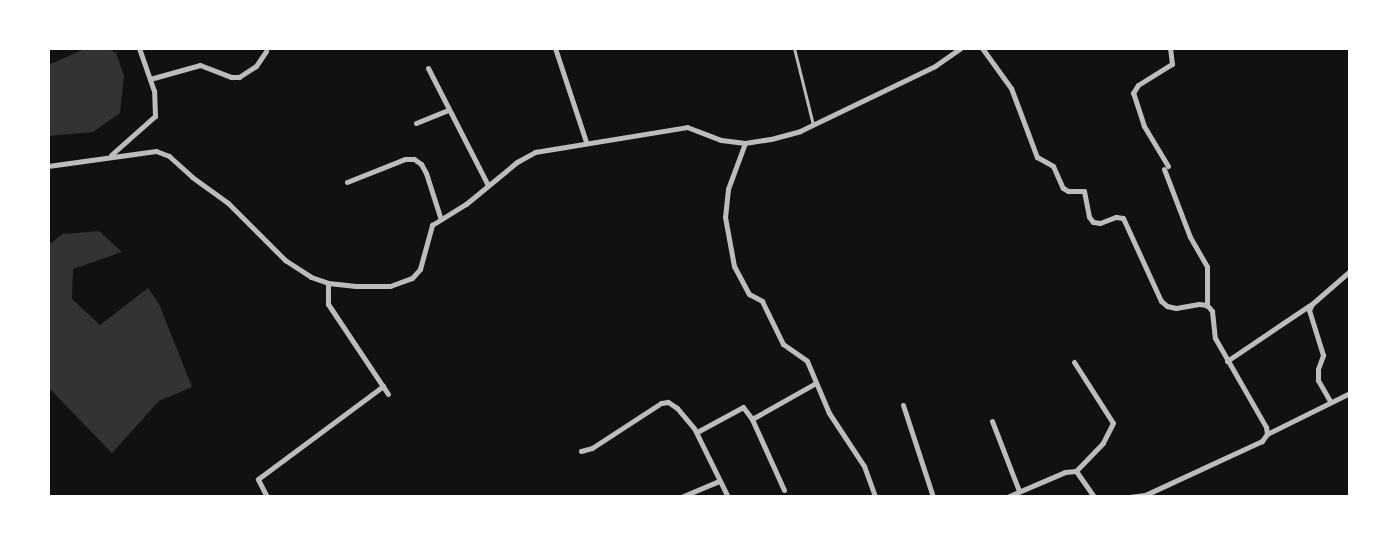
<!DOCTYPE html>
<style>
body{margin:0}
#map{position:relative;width:1398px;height:545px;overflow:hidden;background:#111;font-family:"Asap Condensed",sans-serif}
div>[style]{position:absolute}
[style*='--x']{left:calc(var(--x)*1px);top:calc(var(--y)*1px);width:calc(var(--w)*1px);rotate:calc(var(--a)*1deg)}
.water>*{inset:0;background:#333}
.service>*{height:3px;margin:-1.5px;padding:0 1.5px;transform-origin:1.5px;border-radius:1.5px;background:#bcbcbc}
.minor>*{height:5px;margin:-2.5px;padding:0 2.5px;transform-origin:2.5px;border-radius:2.5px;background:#bcbcbc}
span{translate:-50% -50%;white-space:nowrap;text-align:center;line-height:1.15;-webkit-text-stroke:4.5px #fff;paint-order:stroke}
.frame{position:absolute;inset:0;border:50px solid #fff;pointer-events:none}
</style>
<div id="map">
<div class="water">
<div style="clip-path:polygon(87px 48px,107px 48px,116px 53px,124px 76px,120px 113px,93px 132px,48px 136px,48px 65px)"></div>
<div style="clip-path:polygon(99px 231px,122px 252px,73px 269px,72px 299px,100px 325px,148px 288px,159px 304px,192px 387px,159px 401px,112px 453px,48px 387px,48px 245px,63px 234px)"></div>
</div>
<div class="service">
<div style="--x:794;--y:48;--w:79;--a:76.1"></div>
</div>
<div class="minor">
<div style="--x:555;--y:48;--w:99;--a:71.7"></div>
<div style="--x:982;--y:48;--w:49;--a:54.1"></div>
<div style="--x:1011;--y:88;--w:74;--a:69.4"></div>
<div style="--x:1037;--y:157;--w:18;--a:29"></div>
<div style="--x:1053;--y:166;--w:24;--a:66"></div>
<div style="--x:1063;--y:188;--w:6;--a:31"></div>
<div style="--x:1068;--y:191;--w:16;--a:0"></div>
<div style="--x:1084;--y:191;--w:26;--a:79"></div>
<div style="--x:1089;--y:217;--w:6;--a:51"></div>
<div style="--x:1093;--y:222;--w:7;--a:8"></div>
<div style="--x:1100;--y:223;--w:17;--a:-21"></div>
<div style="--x:1116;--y:217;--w:7;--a:8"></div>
<div style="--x:1123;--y:218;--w:91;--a:65.4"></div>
<div style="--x:1161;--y:301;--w:8;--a:40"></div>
<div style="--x:1167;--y:306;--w:9;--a:13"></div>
<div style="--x:1176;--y:308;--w:23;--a:-10"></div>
<div style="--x:1199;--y:304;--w:8;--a:7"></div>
<div style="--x:1207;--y:305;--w:8;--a:50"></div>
<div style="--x:1212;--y:311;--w:27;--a:84"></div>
<div style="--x:1215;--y:338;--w:103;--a:60.2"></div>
<div style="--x:1266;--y:427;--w:7;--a:82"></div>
<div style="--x:1267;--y:434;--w:9;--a:126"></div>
<div style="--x:1262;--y:441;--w:129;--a:155.2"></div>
<div style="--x:1145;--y:495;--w:16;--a:173"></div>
<div style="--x:428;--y:68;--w:131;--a:62.9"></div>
<div style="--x:150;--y:79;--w:52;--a:-15.6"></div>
<div style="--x:200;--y:65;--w:33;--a:21"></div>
<div style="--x:231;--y:77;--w:8;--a:0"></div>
<div style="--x:239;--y:77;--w:20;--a:-33"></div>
<div style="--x:256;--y:66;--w:18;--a:-56"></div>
<div style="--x:416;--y:123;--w:35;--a:-22"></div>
<div style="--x:745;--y:143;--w:49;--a:110.3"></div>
<div style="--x:728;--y:189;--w:28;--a:96"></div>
<div style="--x:725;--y:217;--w:50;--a:79.6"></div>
<div style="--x:734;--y:266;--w:32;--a:62"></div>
<div style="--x:749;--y:294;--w:15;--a:28"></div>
<div style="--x:762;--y:301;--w:48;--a:64"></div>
<div style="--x:783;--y:344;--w:29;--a:35"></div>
<div style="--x:807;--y:361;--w:56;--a:67.1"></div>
<div style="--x:829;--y:413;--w:64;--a:56.6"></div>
<div style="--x:864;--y:466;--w:33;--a:70"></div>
<div style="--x:111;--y:155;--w:59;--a:-41.6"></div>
<div style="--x:155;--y:116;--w:25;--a:-92"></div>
<div style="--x:154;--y:91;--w:46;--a:-109.2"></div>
<div style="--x:48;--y:166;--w:109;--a:-7.9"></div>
<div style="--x:156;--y:151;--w:14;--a:21"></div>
<div style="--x:169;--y:156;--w:31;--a:42"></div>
<div style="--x:192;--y:177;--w:44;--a:35.8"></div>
<div style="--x:228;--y:203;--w:81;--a:45"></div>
<div style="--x:285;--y:260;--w:31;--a:33"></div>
<div style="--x:311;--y:277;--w:18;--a:19"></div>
<div style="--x:328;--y:283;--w:28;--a:6"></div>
<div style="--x:356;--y:286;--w:34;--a:0"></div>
<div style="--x:390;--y:286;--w:23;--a:-20"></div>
<div style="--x:412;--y:278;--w:12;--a:-48"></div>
<div style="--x:420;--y:269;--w:46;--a:-74.7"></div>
<div style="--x:432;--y:225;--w:40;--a:-32"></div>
<div style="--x:466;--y:204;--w:66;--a:-39.5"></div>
<div style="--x:517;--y:162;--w:21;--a:-29"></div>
<div style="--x:535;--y:152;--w:154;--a:-9.3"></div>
<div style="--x:687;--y:127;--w:36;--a:21"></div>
<div style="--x:721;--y:140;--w:24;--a:7"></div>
<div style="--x:745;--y:143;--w:26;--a:-9"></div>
<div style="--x:771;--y:139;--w:30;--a:-15"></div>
<div style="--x:800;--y:131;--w:150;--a:-25.7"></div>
<div style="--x:935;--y:66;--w:32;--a:-35"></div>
<div style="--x:1168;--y:166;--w:47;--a:-121"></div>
<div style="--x:1144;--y:126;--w:35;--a:-108"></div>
<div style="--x:1133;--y:93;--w:9;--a:-58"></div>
<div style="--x:1138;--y:85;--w:40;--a:-32"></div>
<div style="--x:1172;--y:64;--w:16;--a:-97"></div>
<div style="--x:1164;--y:169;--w:73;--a:69.1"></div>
<div style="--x:1190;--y:237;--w:34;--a:60"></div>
<div style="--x:1207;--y:267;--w:39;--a:90"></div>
<div style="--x:347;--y:182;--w:62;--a:-21.6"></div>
<div style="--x:405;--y:159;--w:9;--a:0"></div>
<div style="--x:414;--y:159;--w:9;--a:36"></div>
<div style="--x:421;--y:164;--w:10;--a:61"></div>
<div style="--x:426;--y:173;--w:46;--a:72.3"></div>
<div style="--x:328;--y:283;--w:21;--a:90"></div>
<div style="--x:328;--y:304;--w:108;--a:56.3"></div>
<div style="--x:1227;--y:361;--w:100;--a:-34"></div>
<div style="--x:1074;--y:362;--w:72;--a:57.4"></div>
<div style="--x:1113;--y:423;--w:22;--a:117"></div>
<div style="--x:1103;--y:443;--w:39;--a:134"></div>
<div style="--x:1330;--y:401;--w:24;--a:-120"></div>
<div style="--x:1318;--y:380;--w:11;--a:-90"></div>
<div style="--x:1318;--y:369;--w:15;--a:-70"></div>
<div style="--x:1323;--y:355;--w:47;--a:-107.3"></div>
<div style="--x:1309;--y:310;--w:7;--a:-63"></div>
<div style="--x:1312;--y:304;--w:50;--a:-41"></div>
<div style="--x:903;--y:405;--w:97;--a:71.9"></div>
<div style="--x:992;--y:421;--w:75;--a:68.9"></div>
<div style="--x:697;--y:432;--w:52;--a:-28.5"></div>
<div style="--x:743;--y:407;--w:15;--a:53"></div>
<div style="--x:1267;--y:434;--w:93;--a:-26.3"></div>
<div style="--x:581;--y:451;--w:11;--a:-15"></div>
<div style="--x:592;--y:448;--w:82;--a:-33.1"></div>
<div style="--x:661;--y:403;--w:7;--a:-8"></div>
<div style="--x:668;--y:402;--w:11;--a:34"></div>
<div style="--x:677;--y:408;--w:26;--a:50"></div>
<div style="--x:694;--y:428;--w:77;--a:63.8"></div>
<div style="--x:784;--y:490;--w:78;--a:-114.3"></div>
<div style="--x:752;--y:419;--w:73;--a:-29.4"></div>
<div style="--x:267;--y:497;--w:20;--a:-117"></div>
<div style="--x:258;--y:479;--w:156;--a:-36.6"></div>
<div style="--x:681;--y:497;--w:41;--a:-22.8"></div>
<div style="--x:1007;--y:497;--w:63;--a:-23.3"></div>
<div style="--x:1065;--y:472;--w:11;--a:-5"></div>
<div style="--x:1076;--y:471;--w:32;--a:55"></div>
</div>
<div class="frame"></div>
</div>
